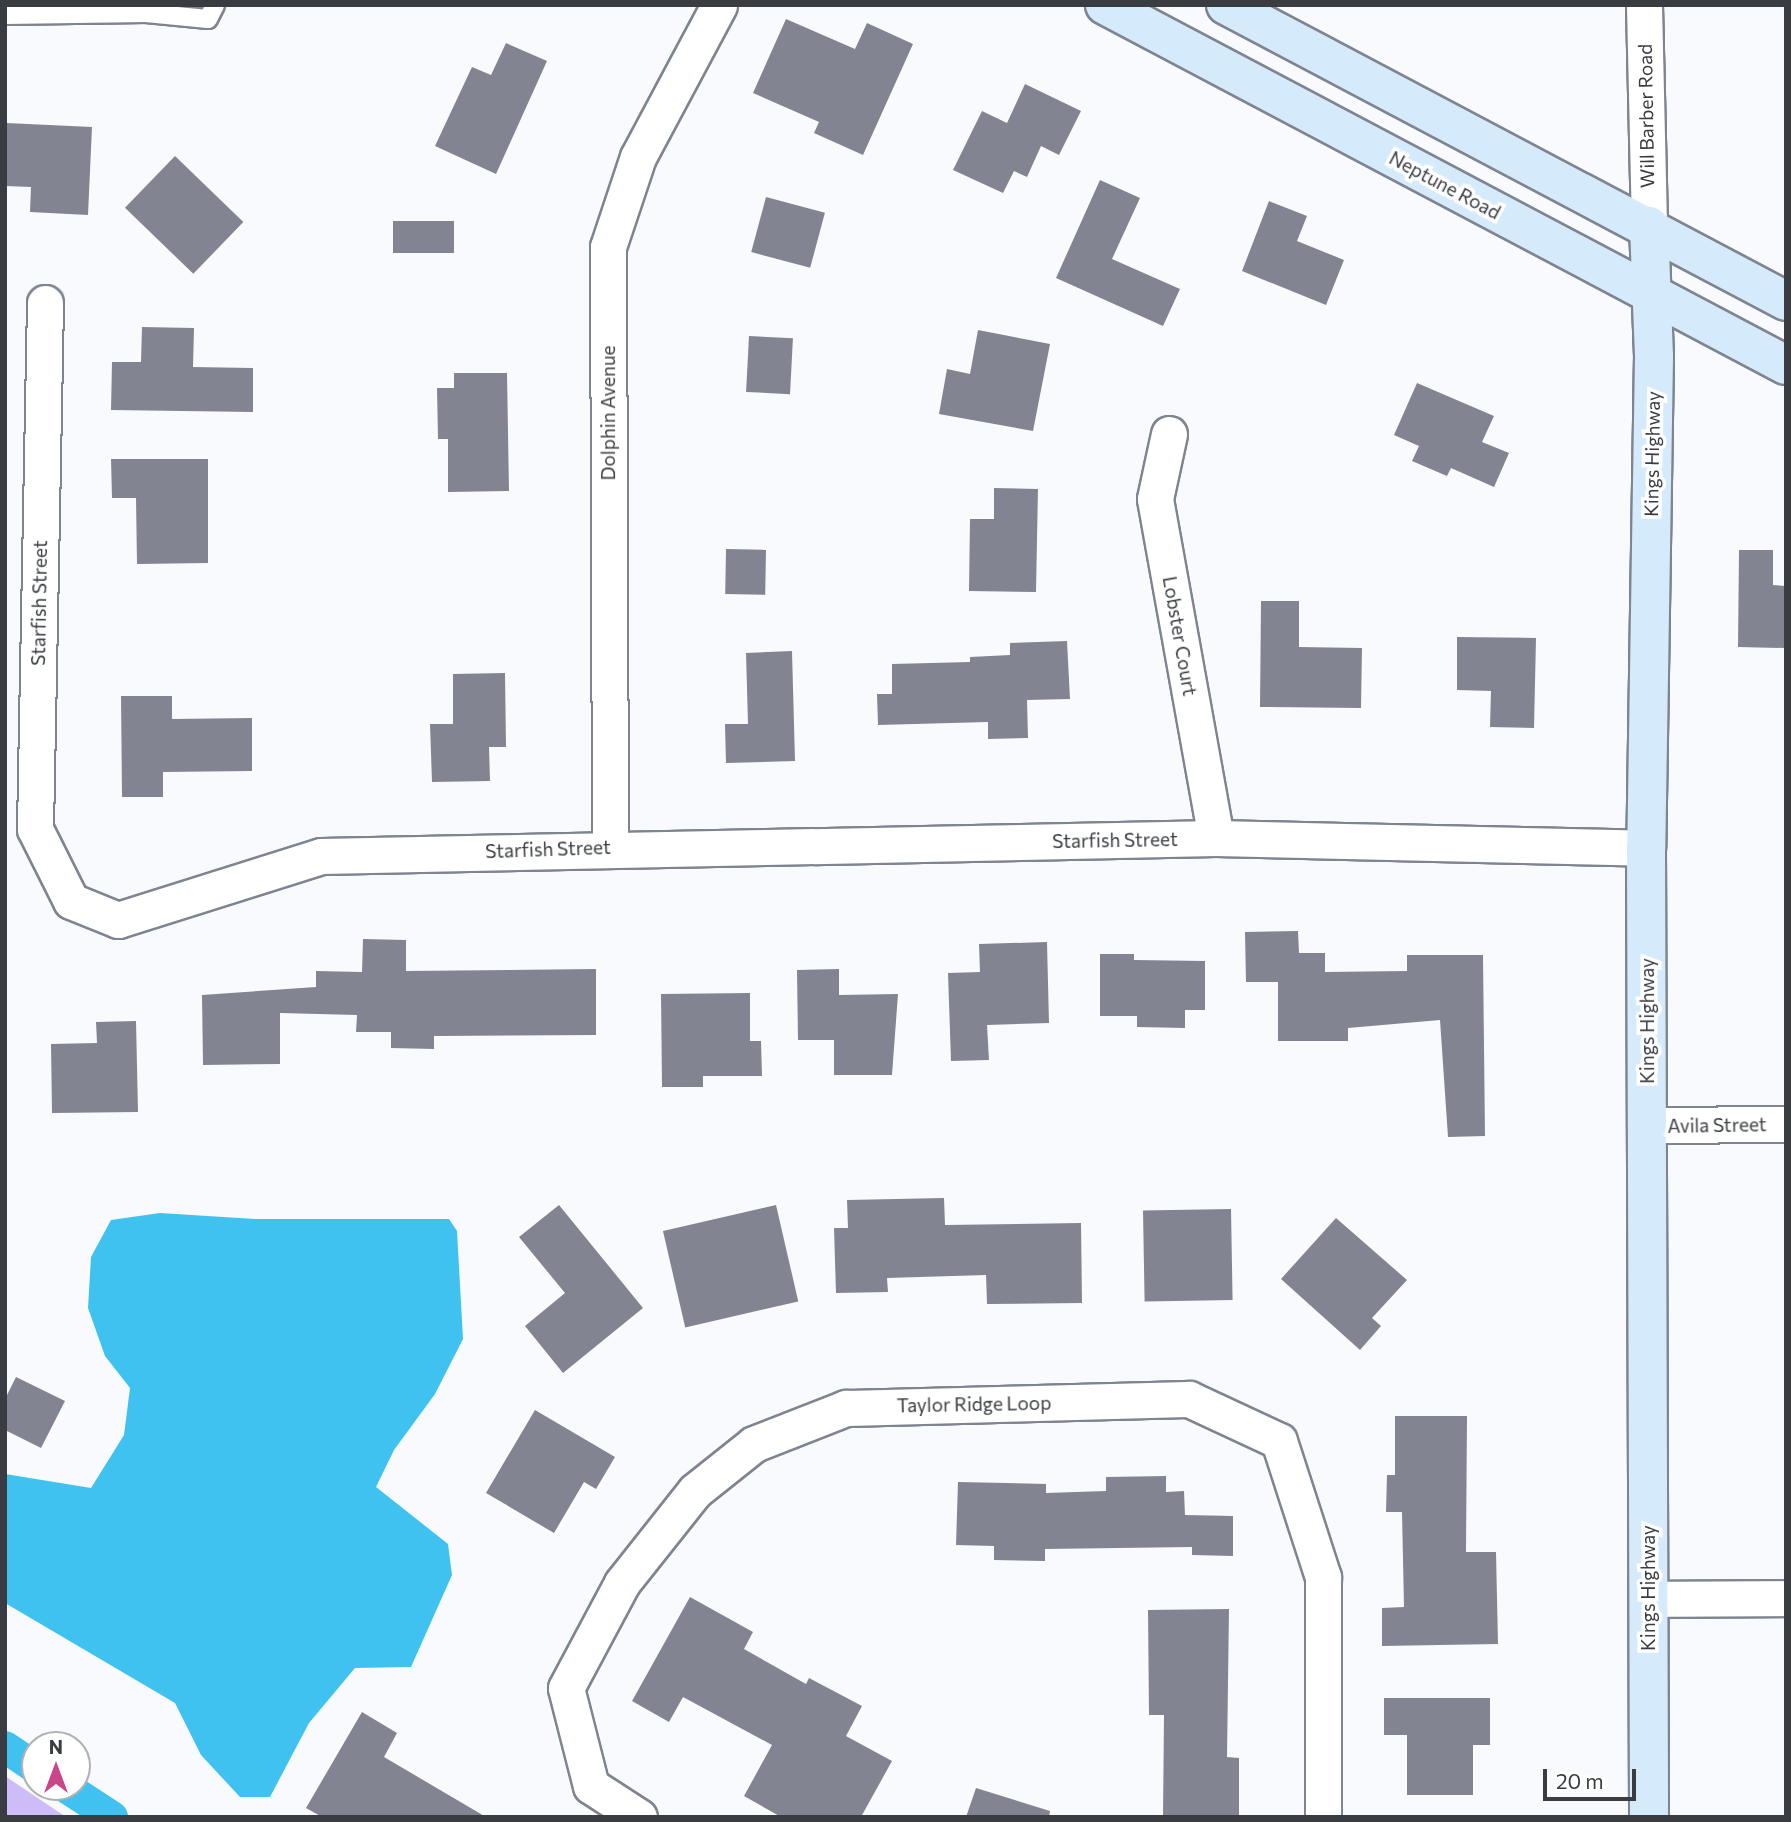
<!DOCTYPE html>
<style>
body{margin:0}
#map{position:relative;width:1791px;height:1822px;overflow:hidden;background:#f9fafd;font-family:Commissioner,sans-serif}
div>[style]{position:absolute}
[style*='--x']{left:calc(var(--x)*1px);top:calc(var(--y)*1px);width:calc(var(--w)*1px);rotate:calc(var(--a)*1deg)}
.green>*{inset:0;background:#cdbcf8}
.water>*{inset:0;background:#3fc2ef}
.canal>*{height:32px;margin:-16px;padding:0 16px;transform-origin:16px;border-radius:16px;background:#3fc2ef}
.building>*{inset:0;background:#838492;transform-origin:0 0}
.roads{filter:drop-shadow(2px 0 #7e8591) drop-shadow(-2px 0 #7e8591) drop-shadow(0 2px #7e8591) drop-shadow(0 -2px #7e8591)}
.lane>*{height:18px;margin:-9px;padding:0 9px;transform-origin:9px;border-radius:9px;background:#fff}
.street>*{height:35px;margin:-17.5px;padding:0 17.5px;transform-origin:17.5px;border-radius:17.5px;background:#fff}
.secondary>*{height:38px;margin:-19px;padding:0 19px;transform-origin:19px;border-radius:19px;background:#d5ebfc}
span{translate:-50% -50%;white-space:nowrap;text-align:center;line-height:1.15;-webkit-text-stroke:7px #fff;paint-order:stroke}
.street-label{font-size:19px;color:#393c41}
.frame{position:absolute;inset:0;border:7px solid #393c41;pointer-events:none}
.north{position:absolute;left:21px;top:1731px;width:70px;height:70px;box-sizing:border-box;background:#fff;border:2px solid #b0b1b3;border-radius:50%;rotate:0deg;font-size:19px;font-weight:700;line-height:28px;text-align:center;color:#393c41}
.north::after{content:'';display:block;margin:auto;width:24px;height:32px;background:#ca468b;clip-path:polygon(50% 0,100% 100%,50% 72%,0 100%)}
.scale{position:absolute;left:1543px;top:1769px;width:93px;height:32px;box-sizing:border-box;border:4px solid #393c41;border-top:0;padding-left:9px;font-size:21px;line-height:24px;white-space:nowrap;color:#393c41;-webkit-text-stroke:5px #fff;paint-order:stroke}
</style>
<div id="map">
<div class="green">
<div style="clip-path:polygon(5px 1776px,66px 1817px,5px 1817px)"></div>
</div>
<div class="water">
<div style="clip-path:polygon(160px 1213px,255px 1219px,449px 1219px,457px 1231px,463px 1339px,435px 1394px,394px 1450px,376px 1487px,448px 1544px,452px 1575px,411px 1667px,355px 1668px,309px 1723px,270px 1797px,240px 1797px,201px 1755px,175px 1703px,5px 1603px,5px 1474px,91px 1488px,124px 1435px,130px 1388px,105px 1356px,88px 1308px,91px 1257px,111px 1220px)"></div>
</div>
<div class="canal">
<div style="--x:5;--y:1747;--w:36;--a:34"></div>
<div style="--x:66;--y:1787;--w:55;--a:33.1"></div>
</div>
<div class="building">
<div style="clip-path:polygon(786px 19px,855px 49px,867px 23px,913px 44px,863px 155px,814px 133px,819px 122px,753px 93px)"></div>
<div style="clip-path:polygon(506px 43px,547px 61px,496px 174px,435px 146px,472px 67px,491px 75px)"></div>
<div style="clip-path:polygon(1025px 84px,1081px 111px,1059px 155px,1041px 146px,1027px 177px,1014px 171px,1003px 193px,953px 170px,982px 111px,1007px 123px)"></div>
<div style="clip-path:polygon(6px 123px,92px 127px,88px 215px,30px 212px,31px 187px,5px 186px)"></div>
<div style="left:175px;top:156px;width:95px;height:72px;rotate:44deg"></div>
<div style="clip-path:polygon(1100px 180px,1140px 198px,1112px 259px,1180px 289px,1163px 326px,1056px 278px)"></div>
<div style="left:766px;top:197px;width:61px;height:57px;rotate:15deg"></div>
<div style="clip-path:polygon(1269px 201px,1307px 216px,1297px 241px,1344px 260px,1326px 305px,1242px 271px)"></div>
<div style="left:454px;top:221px;width:32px;height:61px;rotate:90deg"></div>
<div style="clip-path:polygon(142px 327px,194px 328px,193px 367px,253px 368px,253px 412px,111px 410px,112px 362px,141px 362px)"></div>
<div style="clip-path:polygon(978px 330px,1050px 344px,1033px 431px,939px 414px,947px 369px,970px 374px)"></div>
<div style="left:749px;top:336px;width:44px;height:56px;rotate:3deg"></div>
<div style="clip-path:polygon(454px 373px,507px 373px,509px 491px,448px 492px,448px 439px,438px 439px,437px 388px,454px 388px)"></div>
<div style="clip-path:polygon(1417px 383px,1494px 416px,1482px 442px,1509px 453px,1494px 487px,1451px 468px,1447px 476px,1412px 461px,1419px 446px,1394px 435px)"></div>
<div style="clip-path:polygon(111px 459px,208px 459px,208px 563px,137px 564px,136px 498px,112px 498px)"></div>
<div style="clip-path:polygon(994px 488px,1038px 489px,1036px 592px,969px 591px,970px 519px,994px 519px)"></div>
<div style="left:726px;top:549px;width:40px;height:45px;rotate:1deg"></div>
<div style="clip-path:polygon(1739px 550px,1773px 550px,1773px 585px,1786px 586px,1786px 648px,1738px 647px)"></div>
<div style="clip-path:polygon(1261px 601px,1299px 601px,1299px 647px,1362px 648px,1361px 708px,1260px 707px)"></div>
<div style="clip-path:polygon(1457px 637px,1536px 638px,1534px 728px,1490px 727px,1491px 691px,1457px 690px)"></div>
<div style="clip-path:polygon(1067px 641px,1070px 699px,1027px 700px,1028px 738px,988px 739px,988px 722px,878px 725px,877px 694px,892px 694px,892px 664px,970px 662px,970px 657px,1010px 655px,1010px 643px)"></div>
<div style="clip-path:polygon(792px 651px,795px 761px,726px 763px,725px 724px,748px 724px,746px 653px)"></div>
<div style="clip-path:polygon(505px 673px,506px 747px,489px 747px,490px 781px,432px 782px,430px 724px,453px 724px,453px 674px)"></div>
<div style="clip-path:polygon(121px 696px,172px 696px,172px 719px,252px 718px,252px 771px,163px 772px,163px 797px,122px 797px)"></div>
<div style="clip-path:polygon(1298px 931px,1299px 953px,1325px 953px,1325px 972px,1407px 971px,1407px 955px,1483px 955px,1485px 1136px,1448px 1137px,1440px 1020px,1348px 1028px,1348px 1041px,1278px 1041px,1278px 982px,1246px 982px,1245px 932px)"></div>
<div style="clip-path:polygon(363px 939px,406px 940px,406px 971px,596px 969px,596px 1035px,434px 1036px,434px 1049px,391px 1048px,391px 1032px,356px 1032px,357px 1015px,280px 1013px,280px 1064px,203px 1065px,202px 995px,316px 987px,316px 971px,362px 972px)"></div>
<div style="clip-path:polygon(1047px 942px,1049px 1023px,987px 1025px,989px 1060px,951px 1061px,948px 973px,980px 972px,979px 944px)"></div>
<div style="clip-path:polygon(1100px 954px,1134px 954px,1134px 960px,1205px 961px,1205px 1010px,1185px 1010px,1185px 1028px,1137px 1027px,1137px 1016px,1100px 1016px)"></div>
<div style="clip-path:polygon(839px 969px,839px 995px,898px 994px,892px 1075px,834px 1075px,834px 1040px,798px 1040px,797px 970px)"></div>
<div style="clip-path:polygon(750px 993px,750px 1041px,761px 1041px,762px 1076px,703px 1076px,703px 1087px,662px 1087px,661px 994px)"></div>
<div style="clip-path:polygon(136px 1021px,138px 1112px,52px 1113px,51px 1044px,97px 1043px,96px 1022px)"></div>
<div style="clip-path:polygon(944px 1198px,945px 1225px,1081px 1223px,1082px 1303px,987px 1304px,986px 1275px,887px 1278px,888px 1292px,836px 1293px,834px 1228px,848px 1228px,847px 1200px)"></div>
<div style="clip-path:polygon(559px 1205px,643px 1308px,563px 1373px,525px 1326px,565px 1293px,519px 1237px)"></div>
<div style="left:776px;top:1205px;width:99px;height:116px;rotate:77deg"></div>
<div style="left:1231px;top:1209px;width:91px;height:88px;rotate:89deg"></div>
<div style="clip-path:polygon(1336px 1218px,1407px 1280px,1372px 1318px,1381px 1326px,1360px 1350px,1281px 1279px)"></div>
<div style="clip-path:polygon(16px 1377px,65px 1401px,41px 1448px,5px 1430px,5px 1399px)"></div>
<div style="clip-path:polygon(535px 1410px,615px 1457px,596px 1489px,584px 1482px,554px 1533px,486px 1493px)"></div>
<div style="clip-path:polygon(1395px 1416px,1467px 1416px,1466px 1552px,1496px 1552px,1498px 1644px,1382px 1646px,1382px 1608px,1404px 1607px,1402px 1512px,1386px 1512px,1387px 1475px,1395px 1475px)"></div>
<div style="clip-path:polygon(1166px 1476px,1166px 1492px,1184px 1491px,1185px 1515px,1233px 1516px,1233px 1556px,1192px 1555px,1192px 1547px,1045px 1549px,1045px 1561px,994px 1560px,994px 1546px,956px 1545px,958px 1482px,1046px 1484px,1046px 1493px,1106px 1491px,1106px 1477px)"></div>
<div style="clip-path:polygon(690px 1597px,753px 1632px,744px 1649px,806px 1684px,809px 1678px,862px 1706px,846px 1736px,892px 1761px,861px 1817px,781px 1817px,744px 1796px,772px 1745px,683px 1697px,669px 1722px,632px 1701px)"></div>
<div style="clip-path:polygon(1229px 1609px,1227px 1757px,1239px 1758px,1239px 1817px,1163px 1817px,1164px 1715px,1149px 1715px,1148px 1610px)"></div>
<div style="clip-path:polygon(1384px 1698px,1490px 1698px,1490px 1745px,1473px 1745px,1473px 1795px,1407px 1795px,1407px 1735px,1384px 1735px)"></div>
<div style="clip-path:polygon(362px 1712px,397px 1733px,384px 1757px,486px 1817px,322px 1817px,306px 1808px)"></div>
<div style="clip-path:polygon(976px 1788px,1050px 1811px,1049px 1817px,966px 1817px)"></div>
</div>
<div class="roads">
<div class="lane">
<div style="--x:5;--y:15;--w:141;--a:-0.8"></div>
<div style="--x:146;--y:13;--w:62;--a:5.5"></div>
<div style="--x:208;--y:19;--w:16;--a:-63"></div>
</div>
<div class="street">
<div style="--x:1644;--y:5;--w:221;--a:88.7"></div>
<div style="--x:45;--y:303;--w:526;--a:91.09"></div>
<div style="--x:35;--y:829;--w:80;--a:63.4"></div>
<div style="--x:71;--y:901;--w:51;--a:22"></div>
<div style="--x:118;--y:920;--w:213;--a:-17.5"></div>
<div style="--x:321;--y:856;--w:895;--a:-1.15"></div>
<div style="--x:1216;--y:838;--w:430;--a:1.3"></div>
<div style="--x:1169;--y:434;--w:66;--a:102.2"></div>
<div style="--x:1155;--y:499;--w:344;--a:79.8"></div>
<div style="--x:610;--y:847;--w:600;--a:-90.19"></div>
<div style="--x:608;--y:247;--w:95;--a:-71.6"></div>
<div style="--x:638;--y:157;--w:172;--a:-61.9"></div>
<div style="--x:1648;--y:1125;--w:138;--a:-0.4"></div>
<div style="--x:1648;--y:1599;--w:138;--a:-0.4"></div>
<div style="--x:639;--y:1817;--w:57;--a:-147.1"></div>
<div style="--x:591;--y:1786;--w:101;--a:-104.3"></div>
<div style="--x:566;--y:1688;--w:119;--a:-61.9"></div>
<div style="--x:622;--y:1583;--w:117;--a:-51.6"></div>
<div style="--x:695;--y:1491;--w:75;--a:-38.5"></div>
<div style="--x:754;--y:1444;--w:99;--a:-21.4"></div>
<div style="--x:846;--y:1408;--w:343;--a:-1.5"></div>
<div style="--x:1189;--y:1399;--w:99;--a:25"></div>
<div style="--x:1279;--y:1441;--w:143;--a:72.1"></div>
<div style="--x:1323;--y:1577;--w:240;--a:90"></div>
</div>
<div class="secondary">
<div style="--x:1105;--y:5;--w:770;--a:27.86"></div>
<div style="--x:1226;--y:5;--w:633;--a:27.86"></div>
<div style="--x:1649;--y:226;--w:130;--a:87.8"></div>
<div style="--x:1654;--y:356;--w:492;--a:90.9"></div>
<div style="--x:1646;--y:848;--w:969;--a:89.82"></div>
</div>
</div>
<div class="street-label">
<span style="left:1646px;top:116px;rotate:-91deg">Will Barber Road</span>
<span style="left:1445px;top:185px;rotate:28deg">Neptune Road</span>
<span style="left:608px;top:413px;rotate:-90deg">Dolphin Avenue</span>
<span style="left:1652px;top:454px;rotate:-89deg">Kings Highway</span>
<span style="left:39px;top:603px;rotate:-89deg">Starfish Street</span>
<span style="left:1180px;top:636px;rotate:80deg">Lobster Court</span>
<span style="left:1115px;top:840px;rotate:-1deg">Starfish Street</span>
<span style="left:548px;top:849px;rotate:-2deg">Starfish Street</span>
<span style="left:1647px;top:1021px;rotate:-90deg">Kings Highway</span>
<span style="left:1717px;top:1125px;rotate:-1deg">Avila Street</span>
<span style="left:974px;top:1404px;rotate:-1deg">Taylor Ridge Loop</span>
<span style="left:1648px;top:1588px;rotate:-90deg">Kings Highway</span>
</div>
<div class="frame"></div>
<div class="north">N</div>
<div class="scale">20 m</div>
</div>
